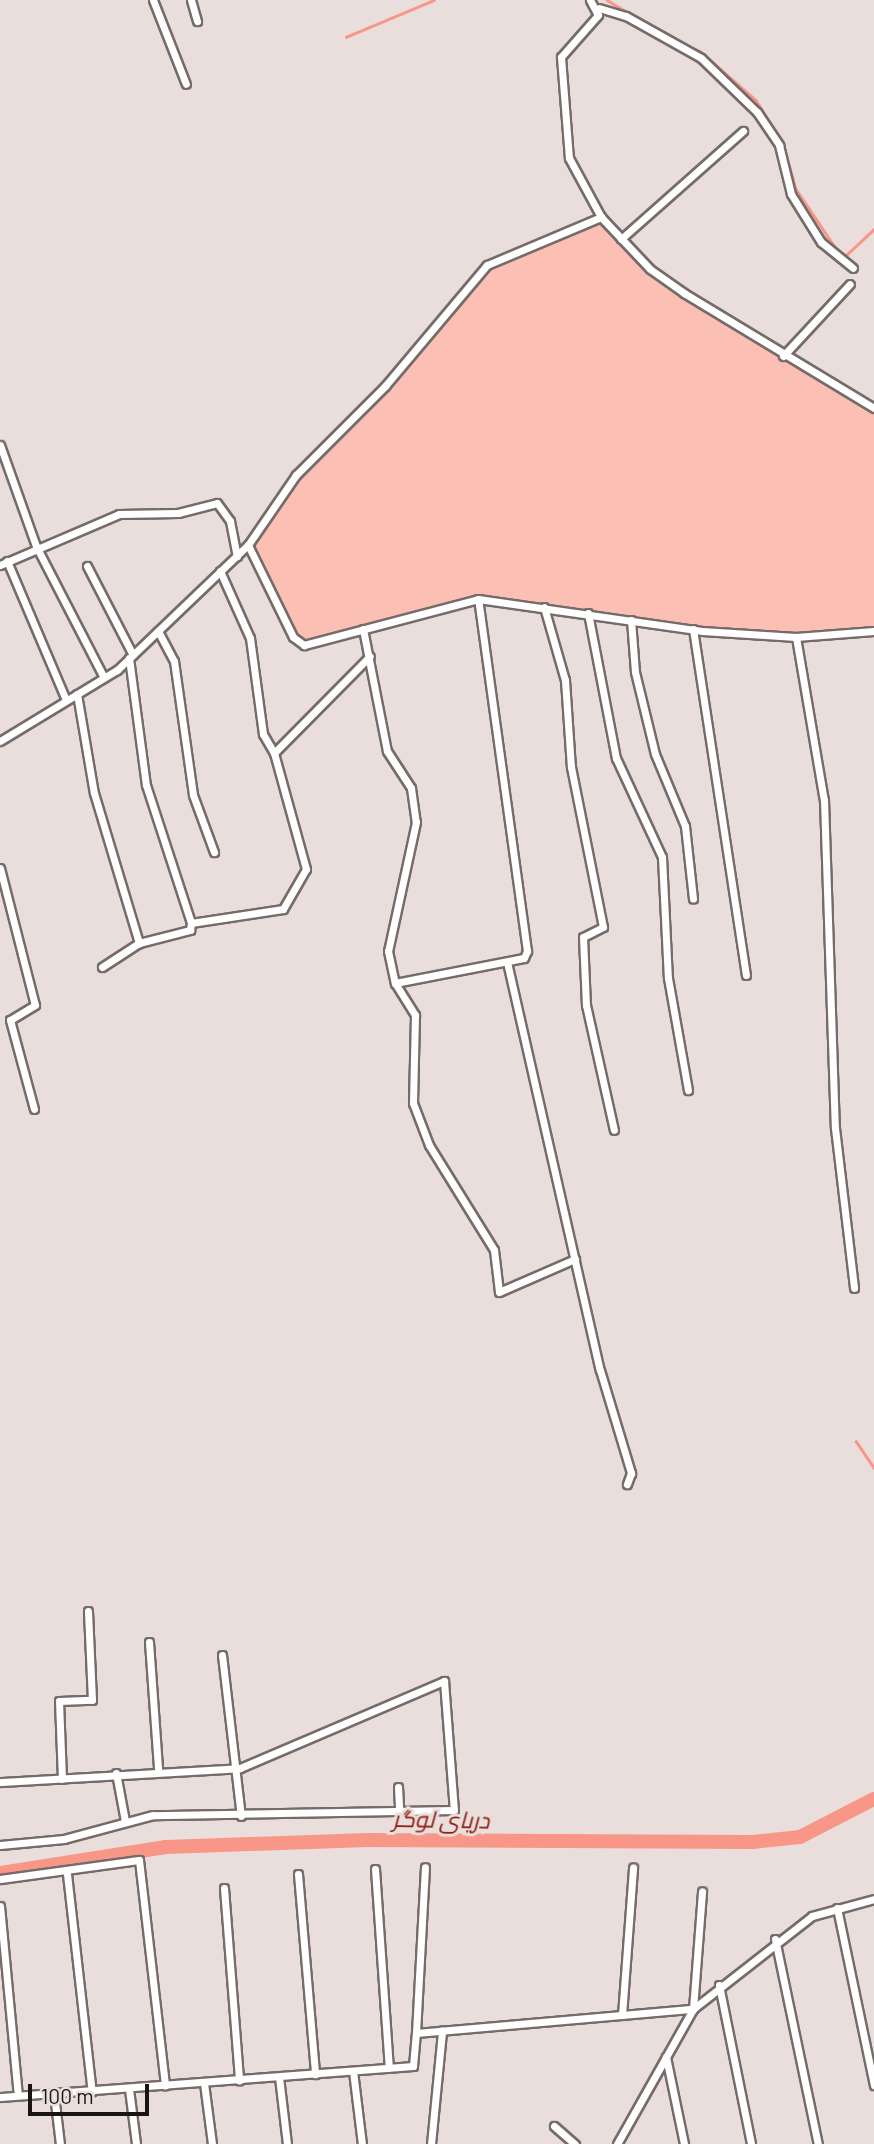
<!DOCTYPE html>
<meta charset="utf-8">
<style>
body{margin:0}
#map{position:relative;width:874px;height:2144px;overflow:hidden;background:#eadedc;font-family:Barlow,Cairo,sans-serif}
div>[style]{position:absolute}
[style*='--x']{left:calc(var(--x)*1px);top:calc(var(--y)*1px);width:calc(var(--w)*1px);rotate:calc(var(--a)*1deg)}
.green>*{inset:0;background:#fbbfb4}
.stream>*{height:2.5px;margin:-1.25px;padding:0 1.25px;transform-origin:1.25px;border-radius:1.25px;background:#f89787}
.river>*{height:14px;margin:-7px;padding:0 7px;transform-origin:7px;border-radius:7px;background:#f89787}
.roads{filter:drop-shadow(2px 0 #756c6a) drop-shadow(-2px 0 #756c6a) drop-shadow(0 2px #756c6a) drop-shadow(0 -2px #756c6a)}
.minor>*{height:7px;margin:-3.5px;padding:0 3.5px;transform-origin:3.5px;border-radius:3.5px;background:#fff}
span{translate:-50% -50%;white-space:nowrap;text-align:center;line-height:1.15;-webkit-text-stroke:6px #eadedc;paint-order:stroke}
.water-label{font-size:23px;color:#8b1b0f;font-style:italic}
.scale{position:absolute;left:28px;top:2084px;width:121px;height:32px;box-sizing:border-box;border:4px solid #191515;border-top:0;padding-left:9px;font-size:21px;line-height:24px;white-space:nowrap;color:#191515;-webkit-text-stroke:5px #eadedc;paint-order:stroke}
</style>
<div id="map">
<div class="green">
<div style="clip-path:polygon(601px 217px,650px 269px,818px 379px,874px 408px,874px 631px,796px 637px,702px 631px,478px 599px,298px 644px,248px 545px,284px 492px,487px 265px)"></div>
</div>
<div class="stream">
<div style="--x:607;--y:0;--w:66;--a:30.8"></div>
<div style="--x:346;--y:37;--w:95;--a:-22.8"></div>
<div style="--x:679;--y:42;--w:24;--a:24"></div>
<div style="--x:701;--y:52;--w:73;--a:41.1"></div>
<div style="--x:756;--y:100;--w:52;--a:58.5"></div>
<div style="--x:783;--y:144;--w:47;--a:73.9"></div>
<div style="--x:796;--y:189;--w:77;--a:56.1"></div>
<div style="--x:844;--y:257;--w:41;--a:-43"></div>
<div style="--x:856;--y:1441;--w:32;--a:56"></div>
</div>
<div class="river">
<div style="--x:0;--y:1873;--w:168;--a:-8.9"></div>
<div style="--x:166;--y:1847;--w:202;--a:-2"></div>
<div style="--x:368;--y:1840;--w:385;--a:0.3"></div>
<div style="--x:753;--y:1842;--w:47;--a:-6.1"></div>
<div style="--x:800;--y:1837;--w:83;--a:-27.2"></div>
</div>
<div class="roads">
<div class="minor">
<div style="--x:153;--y:0;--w:90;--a:68.6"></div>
<div style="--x:191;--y:0;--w:22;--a:74"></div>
<div style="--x:590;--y:0;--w:17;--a:62"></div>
<div style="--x:598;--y:15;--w:56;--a:131.4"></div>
<div style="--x:561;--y:57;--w:101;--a:85.5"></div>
<div style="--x:569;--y:158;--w:67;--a:61.5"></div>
<div style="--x:601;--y:217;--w:71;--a:46.7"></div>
<div style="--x:650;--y:269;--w:42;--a:35.2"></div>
<div style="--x:684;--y:293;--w:222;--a:31.2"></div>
<div style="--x:599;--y:8;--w:28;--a:17"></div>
<div style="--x:626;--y:16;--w:86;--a:29.2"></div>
<div style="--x:701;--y:58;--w:78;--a:44"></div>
<div style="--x:757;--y:112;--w:40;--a:56"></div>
<div style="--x:779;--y:145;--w:50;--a:76.2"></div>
<div style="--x:791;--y:194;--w:57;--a:58"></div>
<div style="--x:821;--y:242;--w:41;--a:39.1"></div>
<div style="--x:621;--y:239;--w:163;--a:-41.5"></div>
<div style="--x:783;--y:356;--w:98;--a:-47.1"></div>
<div style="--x:0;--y:445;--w:107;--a:70.4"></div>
<div style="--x:36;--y:546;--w:148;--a:62.7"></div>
<div style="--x:248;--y:545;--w:102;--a:63.9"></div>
<div style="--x:293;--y:637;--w:14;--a:36"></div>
<div style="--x:304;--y:645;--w:180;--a:-14.8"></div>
<div style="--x:478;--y:599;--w:226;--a:8.1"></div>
<div style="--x:702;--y:631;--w:94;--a:3.7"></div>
<div style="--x:796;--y:637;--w:78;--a:-4.4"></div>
<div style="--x:7;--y:561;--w:151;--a:67"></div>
<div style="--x:0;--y:565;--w:129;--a:-23.2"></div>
<div style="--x:119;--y:514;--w:59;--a:-1"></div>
<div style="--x:178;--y:513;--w:40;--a:-14.4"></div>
<div style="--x:217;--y:503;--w:22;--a:54"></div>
<div style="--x:230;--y:521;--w:36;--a:79"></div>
<div style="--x:87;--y:566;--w:100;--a:62.7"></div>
<div style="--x:220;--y:571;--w:73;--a:65.9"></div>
<div style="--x:250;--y:638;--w:97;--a:82.3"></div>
<div style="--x:263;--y:734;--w:22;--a:60"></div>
<div style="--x:544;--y:607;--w:76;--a:74"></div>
<div style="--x:565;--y:680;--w:87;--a:86.1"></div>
<div style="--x:571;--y:767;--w:163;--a:78.7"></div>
<div style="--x:603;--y:927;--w:22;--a:153"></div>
<div style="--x:583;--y:937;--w:68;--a:87.5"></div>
<div style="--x:586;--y:1005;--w:128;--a:77.4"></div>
<div style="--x:588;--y:613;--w:148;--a:79.1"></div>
<div style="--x:616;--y:758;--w:109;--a:65.1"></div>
<div style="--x:662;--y:857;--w:121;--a:87.2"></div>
<div style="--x:668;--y:978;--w:114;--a:79.9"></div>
<div style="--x:631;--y:620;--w:52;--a:85.6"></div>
<div style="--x:635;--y:672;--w:84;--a:76.3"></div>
<div style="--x:655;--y:754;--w:78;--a:67.4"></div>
<div style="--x:685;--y:826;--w:73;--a:83.7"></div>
<div style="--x:363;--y:629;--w:124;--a:78.9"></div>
<div style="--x:387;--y:751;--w:44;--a:57"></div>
<div style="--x:411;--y:788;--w:34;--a:82"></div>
<div style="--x:416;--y:822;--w:132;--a:102.2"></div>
<div style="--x:388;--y:951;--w:33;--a:78"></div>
<div style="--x:395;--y:983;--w:38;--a:58"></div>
<div style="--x:415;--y:1015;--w:88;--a:91.3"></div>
<div style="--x:413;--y:1103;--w:45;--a:69.1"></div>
<div style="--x:429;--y:1145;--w:123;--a:58.2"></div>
<div style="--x:494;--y:1250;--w:42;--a:83.2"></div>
<div style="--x:693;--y:629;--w:350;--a:81.3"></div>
<div style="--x:158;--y:631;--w:34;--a:62"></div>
<div style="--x:174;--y:661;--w:135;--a:81.9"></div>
<div style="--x:193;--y:795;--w:61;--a:69.8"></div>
<div style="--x:796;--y:637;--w:165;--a:80.3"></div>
<div style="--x:824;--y:800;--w:328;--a:88.1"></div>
<div style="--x:835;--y:1128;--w:161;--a:83.2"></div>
<div style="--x:129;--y:658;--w:128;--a:82.4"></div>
<div style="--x:146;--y:785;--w:145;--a:71.9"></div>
<div style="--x:77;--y:694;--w:100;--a:80.3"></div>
<div style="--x:94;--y:793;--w:157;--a:73.3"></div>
<div style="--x:0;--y:741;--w:137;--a:-31.3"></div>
<div style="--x:117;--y:670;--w:181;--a:-43.7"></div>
<div style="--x:248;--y:545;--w:85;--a:-55.6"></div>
<div style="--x:296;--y:475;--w:126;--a:-45"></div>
<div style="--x:385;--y:386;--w:158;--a:-49.9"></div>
<div style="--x:487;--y:265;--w:124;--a:-22.8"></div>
<div style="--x:0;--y:868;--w:141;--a:75.7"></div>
<div style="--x:35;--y:1005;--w:29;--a:149"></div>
<div style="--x:10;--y:1020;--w:92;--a:74.9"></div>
<div style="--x:507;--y:962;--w:418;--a:77.2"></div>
<div style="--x:600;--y:1370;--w:108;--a:73.2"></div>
<div style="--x:631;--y:1473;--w:12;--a:110"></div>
<div style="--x:102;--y:967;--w:44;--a:-33"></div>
<div style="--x:139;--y:943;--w:53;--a:-14.3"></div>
<div style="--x:190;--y:930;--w:7;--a:-82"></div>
<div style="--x:191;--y:923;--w:93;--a:-8.7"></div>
<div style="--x:283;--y:909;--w:46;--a:-60.1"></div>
<div style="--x:306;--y:869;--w:120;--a:-105.4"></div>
<div style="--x:274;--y:753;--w:136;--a:-45.3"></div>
<div style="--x:395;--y:983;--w:131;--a:-11"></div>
<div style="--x:524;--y:958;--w:8;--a:-67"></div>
<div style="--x:527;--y:951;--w:355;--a:-97.9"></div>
<div style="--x:499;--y:1292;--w:83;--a:-23.5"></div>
<div style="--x:149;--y:1642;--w:127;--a:85.9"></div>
<div style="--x:222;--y:1655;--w:162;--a:83.3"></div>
<div style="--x:116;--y:1773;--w:49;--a:79.4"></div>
<div style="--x:62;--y:1779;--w:78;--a:-92.2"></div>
<div style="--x:59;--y:1701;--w:33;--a:-2"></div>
<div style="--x:92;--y:1700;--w:89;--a:-92.6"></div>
<div style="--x:0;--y:1782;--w:240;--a:-3.3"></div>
<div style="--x:240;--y:1768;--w:222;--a:-23.1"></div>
<div style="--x:444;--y:1681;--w:129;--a:85.6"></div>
<div style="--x:454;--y:1810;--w:301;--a:179"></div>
<div style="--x:153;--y:1815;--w:92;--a:164.9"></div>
<div style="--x:64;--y:1839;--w:64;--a:174.6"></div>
<div style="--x:398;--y:1787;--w:22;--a:87"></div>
<div style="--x:375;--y:1869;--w:199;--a:86"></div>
<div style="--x:67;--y:1874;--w:219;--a:83.5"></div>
<div style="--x:298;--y:1874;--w:201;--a:85.1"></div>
<div style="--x:0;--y:1879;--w:140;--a:-7.8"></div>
<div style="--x:139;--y:1860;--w:227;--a:83.4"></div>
<div style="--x:224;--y:1888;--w:193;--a:85.5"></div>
<div style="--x:0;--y:1906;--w:190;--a:84.6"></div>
<div style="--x:837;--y:1908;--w:181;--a:78.2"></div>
<div style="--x:775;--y:1939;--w:209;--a:78.2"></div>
<div style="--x:719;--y:1985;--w:162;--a:78.6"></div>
<div style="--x:622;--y:2015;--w:148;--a:-85.7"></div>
<div style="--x:416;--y:2033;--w:166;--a:-86.9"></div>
<div style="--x:666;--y:2057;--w:89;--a:78.3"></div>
<div style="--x:353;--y:2071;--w:74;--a:83"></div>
<div style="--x:279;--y:2077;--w:67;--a:83.2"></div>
<div style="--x:204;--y:2083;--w:62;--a:82.5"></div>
<div style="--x:129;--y:2089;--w:55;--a:82.7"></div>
<div style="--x:54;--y:2094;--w:50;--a:83.2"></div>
<div style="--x:0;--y:2097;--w:414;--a:-4.3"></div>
<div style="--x:413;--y:2066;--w:33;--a:-85"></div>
<div style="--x:416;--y:2033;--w:278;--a:-5"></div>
<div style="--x:693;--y:2009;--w:118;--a:-85.6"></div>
<div style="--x:554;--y:2126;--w:28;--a:41"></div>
<div style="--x:431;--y:2144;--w:114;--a:-84.4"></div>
<div style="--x:617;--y:2144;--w:155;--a:-60.6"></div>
<div style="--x:693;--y:2009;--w:151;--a:-38"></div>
<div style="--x:812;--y:1916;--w:64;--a:-15.3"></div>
</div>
</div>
<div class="water-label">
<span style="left:441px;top:1819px;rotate:1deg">دریای لوگر</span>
</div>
<div class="scale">100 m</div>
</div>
